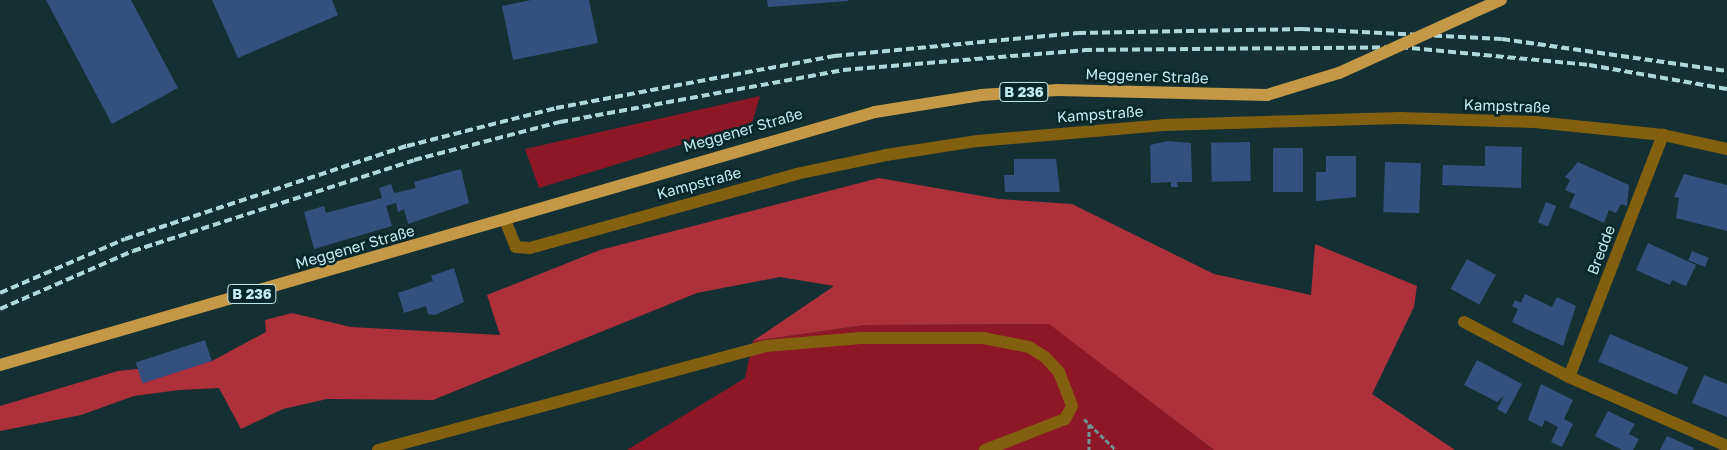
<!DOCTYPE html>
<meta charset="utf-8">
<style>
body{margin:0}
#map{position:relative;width:1727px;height:450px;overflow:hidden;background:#143032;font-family:"Golos Text",sans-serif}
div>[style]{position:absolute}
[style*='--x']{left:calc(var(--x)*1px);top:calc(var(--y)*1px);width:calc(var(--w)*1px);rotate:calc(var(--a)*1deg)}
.green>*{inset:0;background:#8d1726}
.forest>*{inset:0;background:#ad303a}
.building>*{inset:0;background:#34507f;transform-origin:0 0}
.path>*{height:3px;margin-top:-1.5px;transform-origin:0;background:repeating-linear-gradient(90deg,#709395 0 5px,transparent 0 7.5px)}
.minor>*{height:12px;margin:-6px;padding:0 6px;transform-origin:6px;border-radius:6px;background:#835f10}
.major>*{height:12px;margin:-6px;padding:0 6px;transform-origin:6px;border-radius:6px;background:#c49846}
.rail>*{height:4px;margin-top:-2px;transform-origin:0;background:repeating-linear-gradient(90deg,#afd8da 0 8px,transparent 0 12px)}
.major-bridge>*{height:12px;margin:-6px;padding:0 6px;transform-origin:6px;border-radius:6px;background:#c49846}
span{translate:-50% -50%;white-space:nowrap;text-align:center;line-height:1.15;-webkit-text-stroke:5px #092628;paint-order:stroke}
.shield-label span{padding:1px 4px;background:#092628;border:1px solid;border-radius:4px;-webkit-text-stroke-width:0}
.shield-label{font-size:14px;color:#c3edef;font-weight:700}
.street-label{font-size:15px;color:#c3edef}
</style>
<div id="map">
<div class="green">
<div style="clip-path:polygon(760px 96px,752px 123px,539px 188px,525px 149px)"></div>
<div style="clip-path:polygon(1050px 324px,1214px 450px,627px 450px,745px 378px,753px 341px,865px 325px)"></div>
</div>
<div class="forest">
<div style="clip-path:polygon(879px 178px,999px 199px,1072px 204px,1214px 274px,1311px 295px,1315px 244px,1417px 286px,1414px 307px,1372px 394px,1455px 450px,1214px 450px,1049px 324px,865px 325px,753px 341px,834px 286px,780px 277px,697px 293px,433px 400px,327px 399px,283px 409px,241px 429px,219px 388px,179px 390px,134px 396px,81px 415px,0 431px,0 406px,118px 371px,212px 361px,266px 332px,265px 320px,292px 313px,351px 327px,500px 335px,487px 295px,600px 250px)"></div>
</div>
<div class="building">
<div style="clip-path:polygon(46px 0,131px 0,178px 88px,112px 124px)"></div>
<div style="clip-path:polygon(212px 0,332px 0,338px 15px,238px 58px)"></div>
<div style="clip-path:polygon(531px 0,589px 0,598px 43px,513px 60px,502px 6px)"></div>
<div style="clip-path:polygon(767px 0,848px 0,848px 1px,768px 7px)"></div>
<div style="clip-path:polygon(1168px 141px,1191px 143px,1192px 182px,1177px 182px,1178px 187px,1171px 187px,1171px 182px,1151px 183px,1150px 145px)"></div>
<div style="left:1250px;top:142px;width:39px;height:39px;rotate:89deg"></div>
<div style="clip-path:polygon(1485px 146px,1522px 147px,1521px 188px,1442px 185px,1443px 165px,1485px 166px)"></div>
<div style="left:1273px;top:148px;width:30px;height:44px"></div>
<div style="clip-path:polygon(1326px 156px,1356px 156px,1356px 197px,1316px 201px,1316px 172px,1326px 172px)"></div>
<div style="clip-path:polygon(1014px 159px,1056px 159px,1060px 192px,1005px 192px,1004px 175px,1014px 175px)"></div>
<div style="left:1385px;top:162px;width:36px;height:50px;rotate:2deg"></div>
<div style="clip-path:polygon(1578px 162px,1629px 185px,1627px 206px,1621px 204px,1616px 213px,1609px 210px,1604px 223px,1569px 207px,1575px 194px,1565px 190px,1570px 180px,1565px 177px)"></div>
<div style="clip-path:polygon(461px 169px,469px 203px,408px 224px,404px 209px,398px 212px,396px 203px,386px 206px,392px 226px,314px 249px,304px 212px,324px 206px,326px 213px,382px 198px,379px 188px,391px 184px,394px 193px,399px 192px,416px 188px,414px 182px)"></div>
<div style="clip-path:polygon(1684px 174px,1727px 185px,1727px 231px,1676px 218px,1679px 198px,1674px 197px)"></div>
<div style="left:1546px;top:202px;width:11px;height:22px;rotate:22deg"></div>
<div style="clip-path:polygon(1648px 243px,1696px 265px,1686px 286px,1672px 280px,1670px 285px,1636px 270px)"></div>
<div style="left:1692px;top:251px;width:18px;height:10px;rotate:22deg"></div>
<div style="left:1467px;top:259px;width:33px;height:34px;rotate:29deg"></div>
<div style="clip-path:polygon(454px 268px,464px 302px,435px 315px,428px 314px,426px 306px,404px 313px,398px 293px,433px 281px,431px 276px)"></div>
<div style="clip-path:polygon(1525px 294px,1552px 307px,1557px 297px,1576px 306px,1563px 346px,1512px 322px,1518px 309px,1512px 306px,1515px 300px,1521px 303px)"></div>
<div style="left:1610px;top:334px;width:85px;height:30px;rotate:23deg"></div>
<div style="left:205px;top:340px;width:22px;height:73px;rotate:72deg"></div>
<div style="clip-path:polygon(1477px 360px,1522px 384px,1506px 414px,1497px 409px,1504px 396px,1497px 402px,1464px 385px)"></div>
<div style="clip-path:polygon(1704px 375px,1727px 384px,1727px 417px,1692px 403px)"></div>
<div style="clip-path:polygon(1541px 384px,1573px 400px,1564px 419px,1573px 424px,1562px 447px,1551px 442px,1558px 427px,1545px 420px,1542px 427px,1528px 420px)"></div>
<div style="clip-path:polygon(1608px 411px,1635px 424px,1629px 434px,1639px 439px,1633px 450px,1622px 450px,1595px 436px)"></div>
<div style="clip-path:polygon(1667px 436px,1694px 448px,1693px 450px,1660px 450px)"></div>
</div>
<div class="path">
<div style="--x:1084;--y:419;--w:45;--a:44.1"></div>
<div style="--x:1089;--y:424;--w:26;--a:90"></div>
</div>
<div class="minor">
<div style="--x:505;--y:220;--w:29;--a:68"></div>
<div style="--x:516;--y:247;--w:14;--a:4"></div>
<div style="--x:530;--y:248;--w:276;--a:-15.5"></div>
<div style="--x:796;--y:174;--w:92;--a:-11.9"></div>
<div style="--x:886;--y:155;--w:93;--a:-8.7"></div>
<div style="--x:978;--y:141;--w:186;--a:-4.9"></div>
<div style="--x:1163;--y:125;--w:237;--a:-1.7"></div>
<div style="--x:1400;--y:118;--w:135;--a:1.7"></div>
<div style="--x:1535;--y:122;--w:129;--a:5.8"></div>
<div style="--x:1663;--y:135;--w:66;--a:12.3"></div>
<div style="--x:1464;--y:322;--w:119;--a:27.6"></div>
<div style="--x:1569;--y:377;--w:172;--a:23.6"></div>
<div style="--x:1569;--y:377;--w:260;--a:-68.8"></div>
<div style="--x:378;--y:450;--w:402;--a:-15"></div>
<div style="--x:766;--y:346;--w:95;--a:-4.8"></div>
<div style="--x:861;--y:338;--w:122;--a:0"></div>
<div style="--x:983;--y:338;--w:47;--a:11.1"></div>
<div style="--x:1029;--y:347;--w:19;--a:32"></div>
<div style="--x:1045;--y:357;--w:21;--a:47"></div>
<div style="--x:1059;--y:372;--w:36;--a:69"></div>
<div style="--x:1072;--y:406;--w:15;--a:118"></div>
<div style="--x:1065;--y:419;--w:86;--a:158.8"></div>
</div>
<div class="major">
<div style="--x:1469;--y:14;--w:35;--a:-24"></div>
<div style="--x:0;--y:365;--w:911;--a:-16.13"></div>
<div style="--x:875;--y:112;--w:107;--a:-9.1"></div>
<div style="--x:981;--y:95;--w:77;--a:-3.7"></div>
<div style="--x:1058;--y:90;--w:209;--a:1.4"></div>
<div style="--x:1267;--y:95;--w:75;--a:-17"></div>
</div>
<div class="rail">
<div style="--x:0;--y:293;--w:136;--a:-23.4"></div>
<div style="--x:125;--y:239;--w:297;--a:-18.3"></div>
<div style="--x:407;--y:146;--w:154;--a:-14.3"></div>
<div style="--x:556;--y:108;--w:283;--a:-10.6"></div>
<div style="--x:834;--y:56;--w:245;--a:-5.4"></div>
<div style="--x:1078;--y:33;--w:224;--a:-1"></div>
<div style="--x:1302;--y:29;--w:200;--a:2.9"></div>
<div style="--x:1502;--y:39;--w:227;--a:8.1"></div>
<div style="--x:0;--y:309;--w:145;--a:-23.6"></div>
<div style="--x:133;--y:251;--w:295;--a:-17.9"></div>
<div style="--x:414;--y:160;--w:151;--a:-14.6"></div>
<div style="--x:560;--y:122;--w:288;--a:-10.4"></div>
<div style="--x:843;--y:70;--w:242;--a:-4.7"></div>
<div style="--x:1084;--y:50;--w:316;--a:-0.5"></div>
<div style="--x:1400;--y:47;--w:190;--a:5.4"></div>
<div style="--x:1589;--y:65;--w:140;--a:9.9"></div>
</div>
<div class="major-bridge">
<div style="--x:1339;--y:73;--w:143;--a:-24.4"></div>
</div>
<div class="shield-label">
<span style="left:1024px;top:92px">B 236</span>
<span style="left:252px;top:294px">B 236</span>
</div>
<div class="street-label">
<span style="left:1147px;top:76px;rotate:2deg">Meggener Straße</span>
<span style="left:1507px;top:106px;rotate:2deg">Kampstraße</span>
<span style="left:1100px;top:114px;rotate:-4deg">Kampstraße</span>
<span style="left:743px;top:130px;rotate:-16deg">Meggener Straße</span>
<span style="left:699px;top:183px;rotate:-15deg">Kampstraße</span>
<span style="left:355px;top:247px;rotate:-16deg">Meggener Straße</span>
<span style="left:1601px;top:250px;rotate:-69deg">Bredde</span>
</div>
</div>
